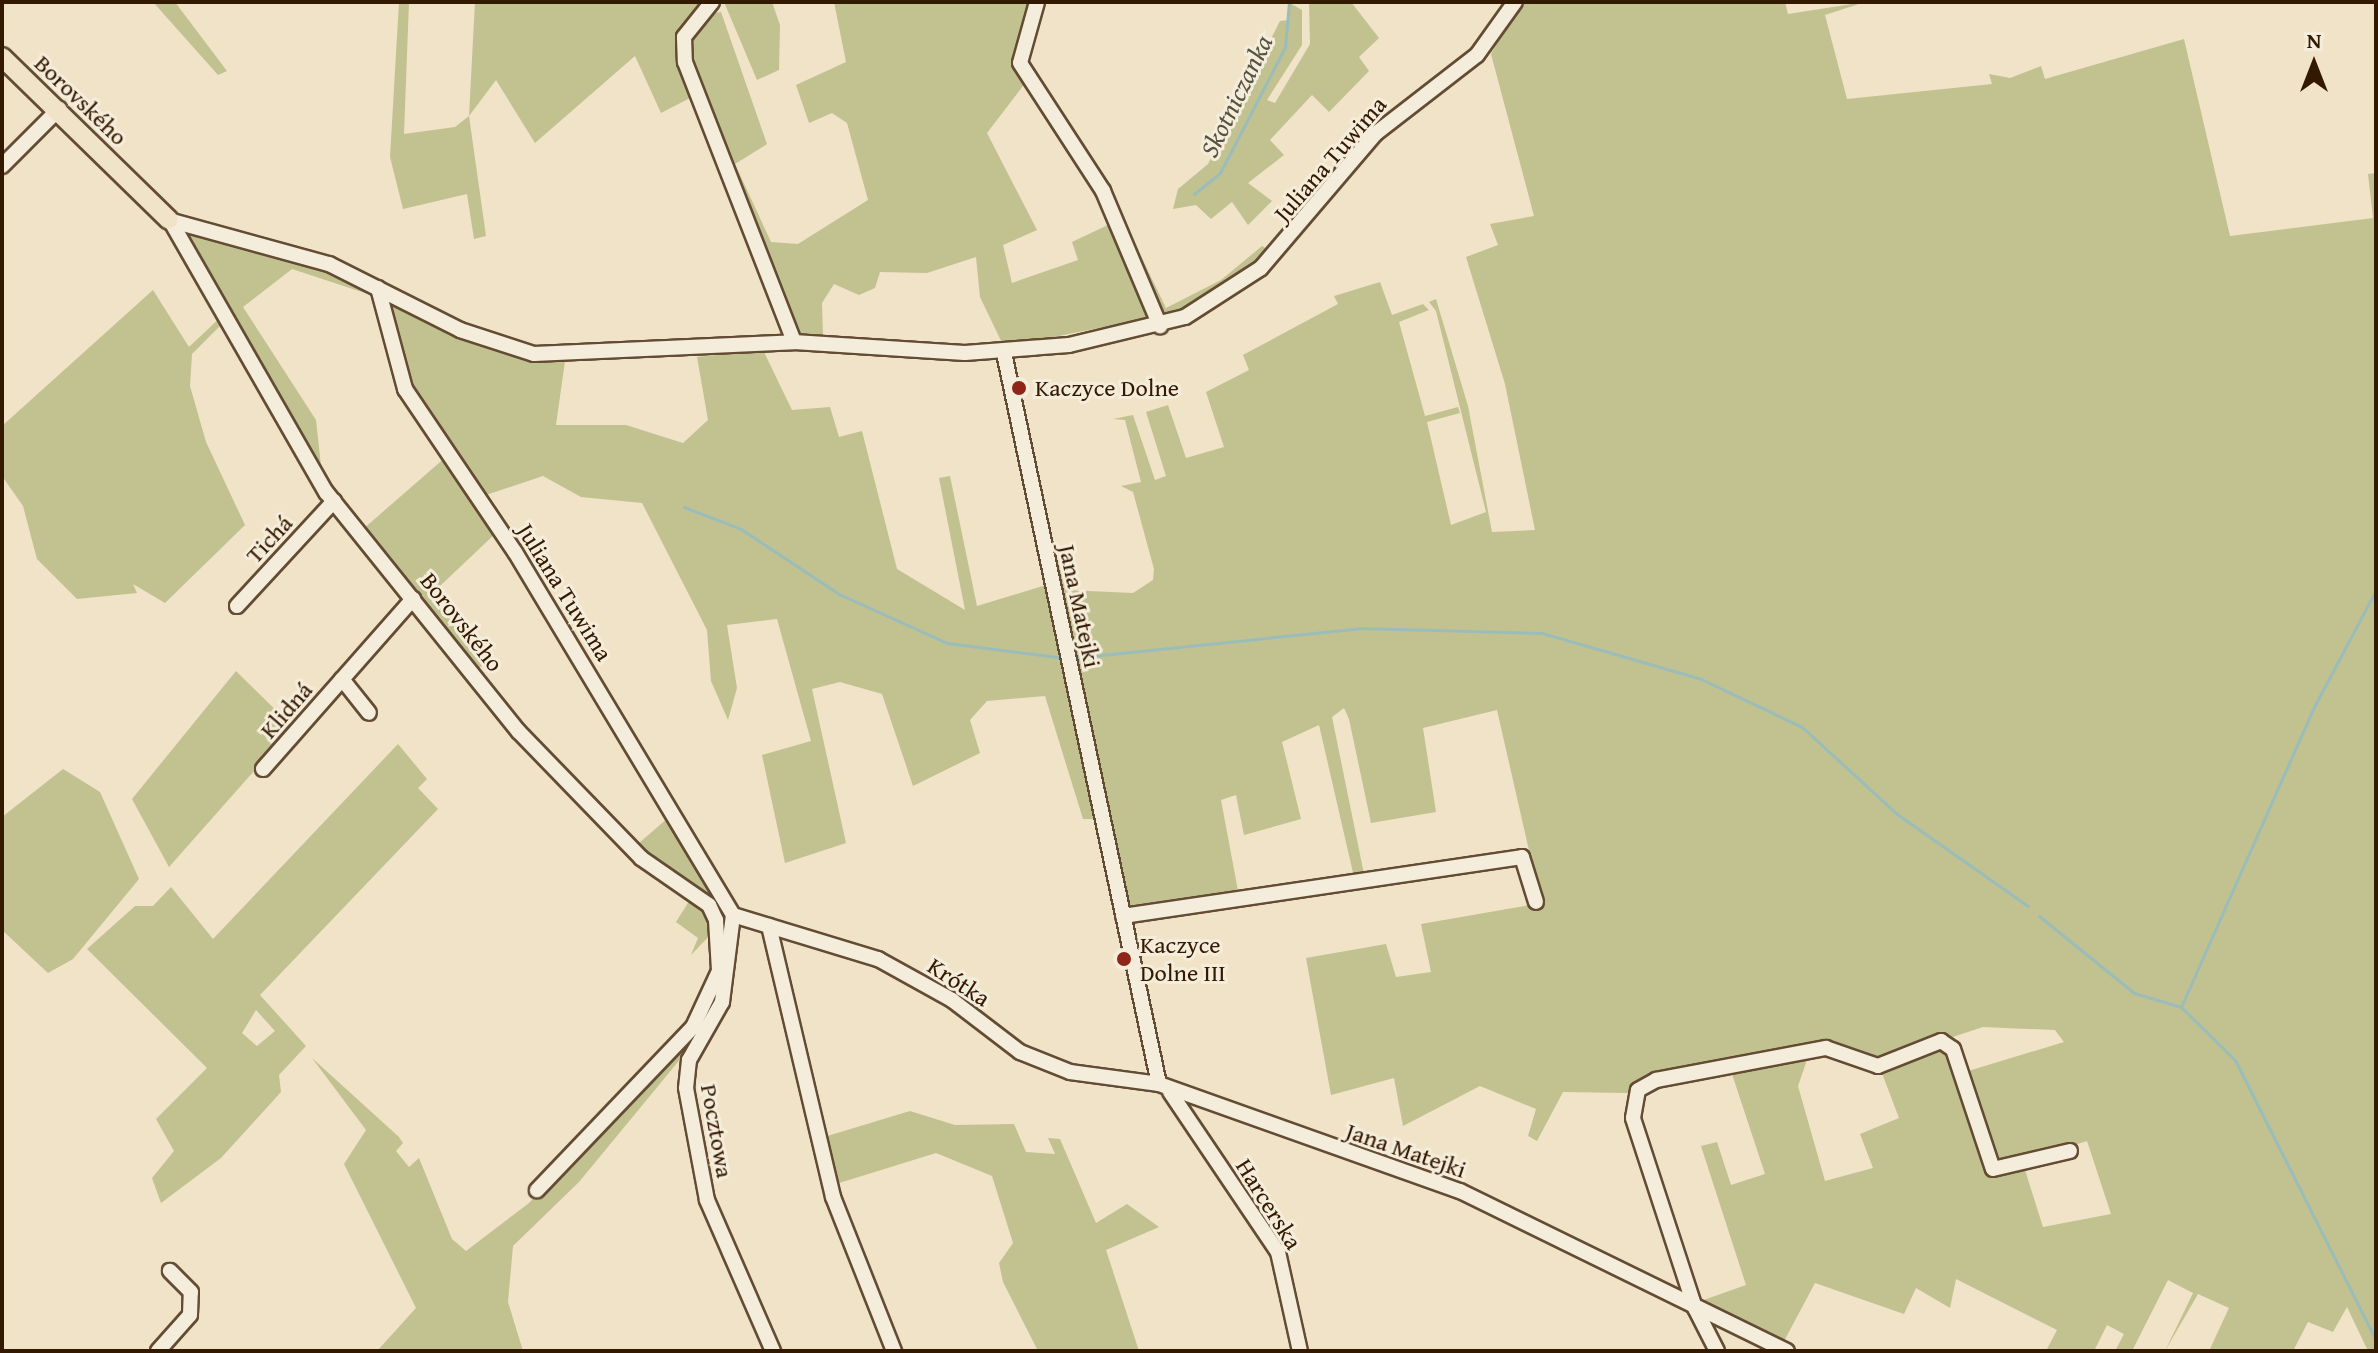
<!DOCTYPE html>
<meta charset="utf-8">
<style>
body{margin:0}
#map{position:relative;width:2378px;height:1353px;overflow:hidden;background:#f0e3c8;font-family:"Gentium Book Plus",serif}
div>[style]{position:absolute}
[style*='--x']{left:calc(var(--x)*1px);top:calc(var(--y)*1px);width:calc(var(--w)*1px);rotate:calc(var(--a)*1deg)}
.green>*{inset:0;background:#c2c190}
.stream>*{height:3px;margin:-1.5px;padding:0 1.5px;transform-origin:1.5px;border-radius:1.5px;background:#9bbdba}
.roads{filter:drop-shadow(2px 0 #634c33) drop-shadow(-2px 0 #634c33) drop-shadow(0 2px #634c33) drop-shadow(0 -2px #634c33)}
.minor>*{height:14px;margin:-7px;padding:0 7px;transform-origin:7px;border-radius:7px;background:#f5eddb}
.major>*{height:18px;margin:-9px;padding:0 9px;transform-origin:9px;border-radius:9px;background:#f0e3c8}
.dots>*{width:22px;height:22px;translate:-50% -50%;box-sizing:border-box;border:4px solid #f5eddb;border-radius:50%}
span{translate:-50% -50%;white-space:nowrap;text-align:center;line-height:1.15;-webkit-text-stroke:6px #f5eddb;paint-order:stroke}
.street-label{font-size:24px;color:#341901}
.poi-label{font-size:24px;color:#341901}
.left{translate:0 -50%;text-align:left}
.water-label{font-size:26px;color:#585242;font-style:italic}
.frame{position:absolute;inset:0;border:4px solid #341901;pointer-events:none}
.north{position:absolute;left:2274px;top:24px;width:80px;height:80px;-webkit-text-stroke:6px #f5eddb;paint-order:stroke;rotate:0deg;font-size:22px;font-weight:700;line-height:32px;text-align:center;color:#341901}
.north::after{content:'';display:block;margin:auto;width:28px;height:36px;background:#341901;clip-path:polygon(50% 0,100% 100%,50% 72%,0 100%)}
</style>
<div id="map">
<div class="green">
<div style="clip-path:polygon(153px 2px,175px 2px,227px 71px,218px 75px)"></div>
<div style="clip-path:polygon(399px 2px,409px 2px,404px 134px,455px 127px,469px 116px,475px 2px,708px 2px,678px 39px,692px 97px,661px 113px,635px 56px,535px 143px,496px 80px,469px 116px,486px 236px,474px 239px,467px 194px,403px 209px,390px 157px)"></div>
<div style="clip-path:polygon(724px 2px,772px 2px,780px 25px,779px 70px,757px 80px)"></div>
<div style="clip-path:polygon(834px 2px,1035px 2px,1021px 40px,1026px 82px,987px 133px,1037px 230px,1003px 245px,1012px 283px,1078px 260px,1072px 242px,1112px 223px,1154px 317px,1004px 347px,980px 297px,976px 257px,927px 273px,880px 272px,875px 288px,859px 295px,834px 284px,822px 303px,823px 337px,797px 336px,686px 38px,705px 14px,721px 12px,767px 144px,735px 164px,771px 242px,798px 244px,868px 200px,847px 123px,832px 113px,809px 123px,796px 85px,846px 62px)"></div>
<div style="clip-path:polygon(1288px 2px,1302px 10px,1302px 45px,1267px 100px,1275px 103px,1310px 44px,1309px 2px,1351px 2px,1379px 38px,1359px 57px,1369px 71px,1329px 112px,1312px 95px,1270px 140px,1284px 155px,1248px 183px,1272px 201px,1248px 225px,1232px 202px,1211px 219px,1196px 205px,1173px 209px,1178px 189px,1208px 164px,1280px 21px,1288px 20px)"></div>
<div style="clip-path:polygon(1521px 2px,1785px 2px,1788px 14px,1865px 2px,1825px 15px,1847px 99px,1992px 84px,1989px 74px,2010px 78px,2041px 66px,2045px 79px,2184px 39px,2230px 236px,2373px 218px,2368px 174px,2376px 173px,2376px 1351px,2368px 1351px,2347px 1307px,2333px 1332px,2308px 1322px,2293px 1351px,2209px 1351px,2229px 1308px,2198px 1294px,2165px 1351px,2193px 1293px,2168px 1280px,2132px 1351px,2115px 1351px,2124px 1334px,2107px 1325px,2094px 1351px,2046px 1351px,2057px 1330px,1956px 1279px,1950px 1308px,1916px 1288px,1904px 1314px,1815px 1283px,1783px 1343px,1698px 1302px,1746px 1285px,1701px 1146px,1717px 1142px,1731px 1185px,1765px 1174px,1731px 1071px,1807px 1060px,1798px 1086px,1825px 1181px,1873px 1168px,1860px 1134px,1899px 1118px,1880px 1068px,1946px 1046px,1991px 1173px,2025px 1170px,2043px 1227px,2111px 1214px,2087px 1141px,1998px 1169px,1965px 1072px,2064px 1042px,2055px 1030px,1983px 1027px,1877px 1062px,1825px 1044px,1649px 1077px,1627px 1093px,1563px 1092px,1537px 1141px,1528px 1136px,1536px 1109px,1480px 1086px,1403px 1126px,1394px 1078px,1331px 1095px,1306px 958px,1386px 944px,1396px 977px,1431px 972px,1421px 924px,1541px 903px,1497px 710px,1423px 728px,1436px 812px,1371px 823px,1349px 719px,1344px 708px,1332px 717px,1364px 874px,1354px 877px,1319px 725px,1282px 742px,1301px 819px,1244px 835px,1236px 795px,1221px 800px,1239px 896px,1129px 909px,1041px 501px,1066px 590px,1133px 593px,1153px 580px,1154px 569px,1133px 492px,1121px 486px,1141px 482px,1125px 420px,1113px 419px,1133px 415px,1155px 480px,1166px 476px,1146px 412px,1168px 405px,1186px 458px,1224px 447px,1206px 392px,1249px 370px,1243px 355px,1338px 304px,1334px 296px,1380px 282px,1392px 315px,1423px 304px,1429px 310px,1399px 322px,1425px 416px,1458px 407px,1460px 413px,1427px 422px,1451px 525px,1486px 512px,1436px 311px,1429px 302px,1436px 299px,1468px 406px,1492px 532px,1535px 530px,1505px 384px,1466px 257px,1498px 245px,1490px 224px,1534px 216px,1491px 54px)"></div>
<div style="clip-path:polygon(1125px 223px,1166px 308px,1221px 280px,1262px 246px,1269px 250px,1187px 311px,1161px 316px)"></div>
<div style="clip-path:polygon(187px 230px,298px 260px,374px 296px,292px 269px,243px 307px,316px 420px,322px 475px)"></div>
<div style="clip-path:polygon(153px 290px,189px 347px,223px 315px,227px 319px,192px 354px,190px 386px,206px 442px,245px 525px,165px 603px,133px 584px,137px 593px,77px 599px,37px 559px,23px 506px,2px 476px,2px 426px)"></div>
<div style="clip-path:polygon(385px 298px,508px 353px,565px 361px,556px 425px,626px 425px,683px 443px,708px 420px,697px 357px,763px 350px,792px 410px,830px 407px,839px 437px,862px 431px,897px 569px,965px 610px,939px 478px,950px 476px,977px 606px,1046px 585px,1098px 819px,1083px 819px,1045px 696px,987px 701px,970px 720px,980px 753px,913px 786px,882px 694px,840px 682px,812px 689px,846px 843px,785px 863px,762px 755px,811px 741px,777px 619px,727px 625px,737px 688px,728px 720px,711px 681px,707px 630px,642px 503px,581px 497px,543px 476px,486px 495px,407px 383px)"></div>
<div style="clip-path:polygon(447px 456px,497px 532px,440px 586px,491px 658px,476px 671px,362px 530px)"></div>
<div style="clip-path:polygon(236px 671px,293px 727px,169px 867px,132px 799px)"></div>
<div style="clip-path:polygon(evenodd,398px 744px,427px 779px,418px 788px,438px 809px,260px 995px,306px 1046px,279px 1075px,281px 1092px,221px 1158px,161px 1203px,152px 1178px,174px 1151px,156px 1119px,207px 1068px,87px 949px,135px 906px,153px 906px,171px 887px,213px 939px,398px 744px,256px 1010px,275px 1031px,257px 1046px,242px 1033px,256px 1010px)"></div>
<div style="clip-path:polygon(63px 769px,100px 792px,139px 879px,73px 959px,48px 973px,2px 930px,2px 817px)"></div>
<div style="clip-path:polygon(668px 818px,728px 920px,725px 982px,695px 1040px,708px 1010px,719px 913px,639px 843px)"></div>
<div style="clip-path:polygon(691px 898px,712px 913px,714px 931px,691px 955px,698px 938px,676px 922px)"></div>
<div style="clip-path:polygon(683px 1044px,682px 1057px,579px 1182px,513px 1246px,508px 1302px,523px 1351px,377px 1351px,416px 1308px,344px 1164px,366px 1130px,312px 1058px,399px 1137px,403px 1143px,396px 1151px,409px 1167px,419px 1158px,452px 1239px,466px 1251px,529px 1203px)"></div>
<div style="clip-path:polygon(910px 1111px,955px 1125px,1014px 1124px,1026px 1152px,1055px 1154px,1048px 1138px,1060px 1139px,1096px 1223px,1127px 1204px,1159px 1227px,1106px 1250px,1139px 1351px,1038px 1351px,1003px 1282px,999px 1263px,1013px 1243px,992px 1176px,936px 1153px,836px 1184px,824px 1137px)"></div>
</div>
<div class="stream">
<div style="--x:1194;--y:194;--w:33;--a:-39"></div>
<div style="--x:1220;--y:173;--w:142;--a:-62.7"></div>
<div style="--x:1285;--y:47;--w:45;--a:-84.9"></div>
<div style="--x:684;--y:507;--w:61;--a:21.1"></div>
<div style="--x:741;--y:529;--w:118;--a:33.6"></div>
<div style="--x:839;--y:594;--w:119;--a:24.4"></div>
<div style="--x:947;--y:643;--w:119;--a:7.2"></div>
<div style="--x:1072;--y:658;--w:290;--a:-5.9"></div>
<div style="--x:1360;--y:628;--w:182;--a:1.6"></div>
<div style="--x:1542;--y:633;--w:166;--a:16.1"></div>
<div style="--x:1701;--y:679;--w:112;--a:25.4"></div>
<div style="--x:1802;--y:727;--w:129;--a:42.5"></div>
<div style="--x:1897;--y:814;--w:160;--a:35.1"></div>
<div style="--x:2039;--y:916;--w:122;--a:39"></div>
<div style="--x:2134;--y:993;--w:49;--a:16.6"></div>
<div style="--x:2181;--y:1007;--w:76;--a:44.5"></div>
<div style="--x:2235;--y:1060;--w:313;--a:63.3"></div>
<div style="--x:2181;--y:1007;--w:330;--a:-66.1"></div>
<div style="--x:2315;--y:705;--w:130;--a:-62.1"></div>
</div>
<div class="roads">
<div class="minor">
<div style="--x:712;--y:2;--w:45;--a:128.7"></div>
<div style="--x:684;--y:37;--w:25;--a:88"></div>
<div style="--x:685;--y:62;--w:300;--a:68.7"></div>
<div style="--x:1037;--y:2;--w:63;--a:105.6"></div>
<div style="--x:1020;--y:63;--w:153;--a:57"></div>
<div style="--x:1103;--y:191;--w:147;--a:67.1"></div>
<div style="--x:2;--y:166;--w:81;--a:-45"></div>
<div style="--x:169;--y:220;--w:166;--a:15.4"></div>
<div style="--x:329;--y:264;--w:147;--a:26.7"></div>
<div style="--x:460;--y:330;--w:78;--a:18"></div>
<div style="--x:534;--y:354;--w:260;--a:-2.6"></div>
<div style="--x:794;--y:342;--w:171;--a:3.7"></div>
<div style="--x:965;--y:353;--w:104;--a:-4.4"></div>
<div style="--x:1069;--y:345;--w:119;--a:-13.6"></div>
<div style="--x:1185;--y:317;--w:90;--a:-32.8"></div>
<div style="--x:1261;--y:268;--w:176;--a:-49.6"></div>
<div style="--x:1375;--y:134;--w:129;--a:-37.8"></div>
<div style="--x:1477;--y:55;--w:65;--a:-54.4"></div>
<div style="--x:170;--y:220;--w:314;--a:60.2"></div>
<div style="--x:326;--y:492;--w:308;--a:51.2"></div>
<div style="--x:519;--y:732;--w:175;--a:45.9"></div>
<div style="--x:641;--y:858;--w:83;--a:34.7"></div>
<div style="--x:709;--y:905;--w:17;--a:65"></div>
<div style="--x:716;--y:920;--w:51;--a:86.6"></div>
<div style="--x:719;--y:971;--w:62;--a:114.9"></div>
<div style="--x:693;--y:1027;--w:226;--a:133.7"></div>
<div style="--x:378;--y:288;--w:105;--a:75"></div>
<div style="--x:405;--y:389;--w:197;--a:56"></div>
<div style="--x:515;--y:552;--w:423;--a:59"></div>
<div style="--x:1004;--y:353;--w:747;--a:78.03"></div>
<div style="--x:1159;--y:1084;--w:319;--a:19.6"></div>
<div style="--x:1460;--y:1191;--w:364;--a:26.1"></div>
<div style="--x:237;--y:606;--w:143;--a:-47.3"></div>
<div style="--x:342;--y:679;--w:43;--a:51.5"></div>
<div style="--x:263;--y:769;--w:227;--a:-48.6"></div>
<div style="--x:733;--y:915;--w:152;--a:16.9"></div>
<div style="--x:878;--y:959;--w:85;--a:29"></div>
<div style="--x:952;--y:1000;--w:86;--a:37.4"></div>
<div style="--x:1020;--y:1052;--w:54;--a:21.8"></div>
<div style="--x:1070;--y:1072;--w:90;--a:7.7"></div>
<div style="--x:733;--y:915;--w:88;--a:97.2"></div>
<div style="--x:722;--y:1002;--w:67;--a:119.6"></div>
<div style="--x:689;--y:1060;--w:28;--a:96"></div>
<div style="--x:686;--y:1088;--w:114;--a:79.4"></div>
<div style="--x:707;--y:1200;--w:165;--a:66.4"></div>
<div style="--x:1123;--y:916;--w:403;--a:-8.4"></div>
<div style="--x:1522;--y:857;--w:47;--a:72.7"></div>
<div style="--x:769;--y:926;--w:278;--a:76.7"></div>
<div style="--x:833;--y:1197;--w:166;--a:68.4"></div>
<div style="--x:1170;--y:1092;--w:193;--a:56"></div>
<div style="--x:1278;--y:1252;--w:101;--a:77.5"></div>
<div style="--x:158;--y:1351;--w:48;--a:-48.4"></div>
<div style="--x:190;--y:1315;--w:23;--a:-88"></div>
<div style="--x:191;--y:1292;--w:30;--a:-135"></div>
<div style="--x:1717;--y:1351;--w:48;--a:-117.1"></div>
<div style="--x:1695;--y:1308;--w:200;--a:-108.1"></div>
<div style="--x:1633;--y:1118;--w:28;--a:-80"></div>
<div style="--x:1638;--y:1090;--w:21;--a:-29"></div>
<div style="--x:1656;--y:1080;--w:173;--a:-10.7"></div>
<div style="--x:1826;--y:1048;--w:55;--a:19.1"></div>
<div style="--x:1878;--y:1066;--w:68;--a:-21.6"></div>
<div style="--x:1941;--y:1041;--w:14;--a:34"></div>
<div style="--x:1953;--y:1049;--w:126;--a:71.6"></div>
<div style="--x:1993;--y:1169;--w:79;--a:-13.2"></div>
</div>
<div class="major">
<div style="--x:2;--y:57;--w:233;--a:44.3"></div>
</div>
</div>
<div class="dots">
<div style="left:1019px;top:388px;background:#8f2418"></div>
<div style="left:1124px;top:959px;background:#8f2418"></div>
</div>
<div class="street-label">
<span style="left:81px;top:100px;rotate:44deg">Borovského</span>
<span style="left:1330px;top:159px;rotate:-49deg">Juliana Tuwima</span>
<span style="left:269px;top:539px;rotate:-47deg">Tichá</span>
<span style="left:565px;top:592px;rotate:58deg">Juliana Tuwima</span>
<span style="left:1080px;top:606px;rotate:78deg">Jana Matejki</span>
<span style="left:462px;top:622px;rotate:52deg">Borovského</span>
<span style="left:286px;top:710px;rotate:-49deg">Klidná</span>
<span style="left:959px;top:982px;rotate:33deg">Krótka</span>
<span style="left:717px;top:1131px;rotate:80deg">Pocztowa</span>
<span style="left:1406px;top:1150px;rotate:19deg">Jana Matejki</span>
<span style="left:1269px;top:1204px;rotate:58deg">Harcerska</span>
</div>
<div class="poi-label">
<span class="left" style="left:1035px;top:388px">Kaczyce Dolne</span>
<span class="left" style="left:1140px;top:959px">Kaczyce<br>Dolne III</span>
</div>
<div class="water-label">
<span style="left:1236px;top:96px;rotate:-64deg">Skotniczanka</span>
</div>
<div class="frame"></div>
<div class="north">N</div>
</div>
